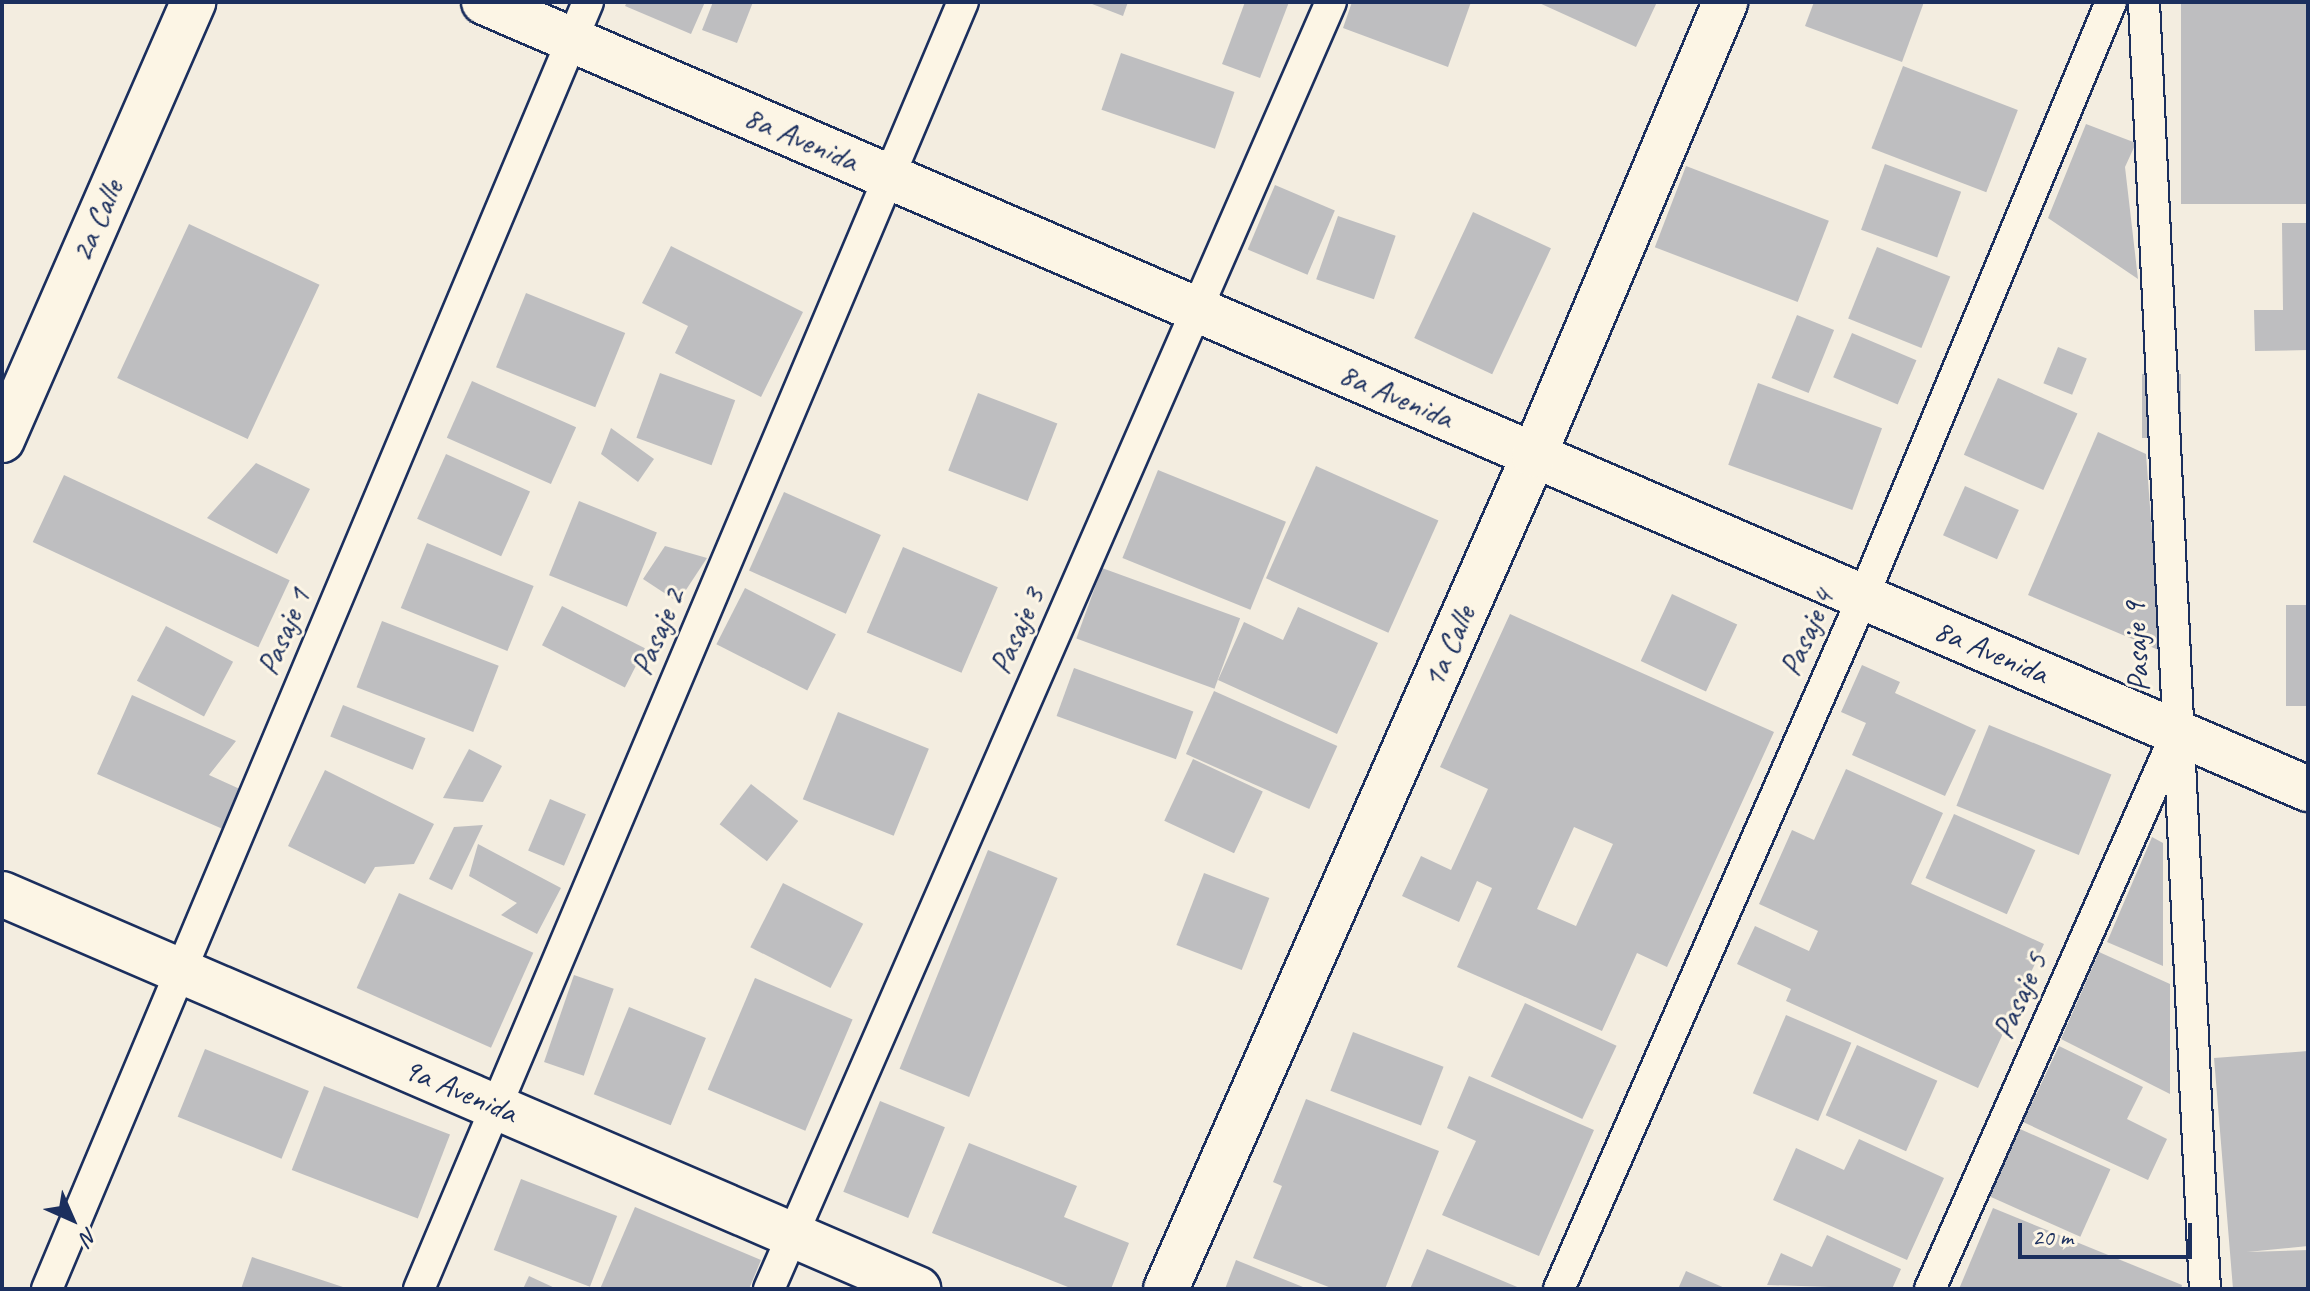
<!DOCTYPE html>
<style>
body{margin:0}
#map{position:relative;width:2310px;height:1291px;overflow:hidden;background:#f3ede0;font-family:Caveat,sans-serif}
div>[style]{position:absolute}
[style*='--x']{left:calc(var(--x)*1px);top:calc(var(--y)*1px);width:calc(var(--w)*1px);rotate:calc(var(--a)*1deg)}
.building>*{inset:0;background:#bebec0;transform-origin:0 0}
.roads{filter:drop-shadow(2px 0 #1b2f5e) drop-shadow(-2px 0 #1b2f5e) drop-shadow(0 2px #1b2f5e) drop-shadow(0 -2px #1b2f5e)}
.service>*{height:30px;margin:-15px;padding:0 15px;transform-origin:15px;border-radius:15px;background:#fcf5e5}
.minor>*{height:44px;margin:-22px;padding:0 22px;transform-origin:22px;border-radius:22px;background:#fcf5e5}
span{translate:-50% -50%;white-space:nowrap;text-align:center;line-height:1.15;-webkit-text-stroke:6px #fcf5e5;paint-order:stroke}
.street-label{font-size:32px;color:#1b2f5e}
.frame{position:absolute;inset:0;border:4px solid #1b2f5e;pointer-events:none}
.north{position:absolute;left:32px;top:1179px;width:80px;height:80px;-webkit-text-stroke:6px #fcf5e5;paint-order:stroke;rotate:135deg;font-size:22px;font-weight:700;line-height:32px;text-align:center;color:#1b2f5e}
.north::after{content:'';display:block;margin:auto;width:28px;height:36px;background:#1b2f5e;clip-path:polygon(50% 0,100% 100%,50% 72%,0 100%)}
.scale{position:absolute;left:2018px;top:1223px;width:174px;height:36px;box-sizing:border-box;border:4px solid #1b2f5e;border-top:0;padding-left:10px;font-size:24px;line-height:28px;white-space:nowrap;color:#1b2f5e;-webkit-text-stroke:6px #fcf5e5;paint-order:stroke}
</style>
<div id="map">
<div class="building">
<div style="clip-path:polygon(627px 2px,705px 2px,691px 34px,625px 6px)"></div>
<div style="clip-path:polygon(713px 2px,753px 2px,737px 43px,702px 30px)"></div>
<div style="clip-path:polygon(1087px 2px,1128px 2px,1123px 16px)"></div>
<div style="clip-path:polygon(1245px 2px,1289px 2px,1260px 78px,1222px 64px)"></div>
<div style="clip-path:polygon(1352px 2px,1471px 2px,1448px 67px,1343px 28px)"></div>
<div style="clip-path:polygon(1537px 2px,1657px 2px,1636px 47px)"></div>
<div style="clip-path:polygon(1814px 2px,1924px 2px,1902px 62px,1805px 26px)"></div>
<div style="left:2181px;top:2px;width:127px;height:202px"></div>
<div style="left:1121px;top:53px;width:120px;height:60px;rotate:19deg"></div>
<div style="left:1903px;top:66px;width:123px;height:88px;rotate:21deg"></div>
<div style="clip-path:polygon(2086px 124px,2136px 143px,2125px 167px,2138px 279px,2048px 218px)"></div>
<div style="left:1885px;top:164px;width:81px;height:70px;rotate:20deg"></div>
<div style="left:1686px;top:166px;width:153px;height:87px;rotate:21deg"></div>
<div style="left:1275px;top:185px;width:65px;height:70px;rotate:23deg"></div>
<div style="left:1473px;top:212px;width:86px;height:139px;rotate:25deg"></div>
<div style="left:1338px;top:216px;width:61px;height:67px;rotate:19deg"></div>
<div style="clip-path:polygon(2282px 223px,2308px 223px,2308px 350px,2255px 351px,2254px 310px,2283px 310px)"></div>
<div style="left:189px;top:224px;width:144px;height:170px;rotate:25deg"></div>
<div style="clip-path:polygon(671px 246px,803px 312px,761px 397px,675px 353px,688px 326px,642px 303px)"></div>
<div style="left:1877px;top:247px;width:79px;height:77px;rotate:22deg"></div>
<div style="left:526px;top:293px;width:107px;height:80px;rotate:22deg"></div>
<div style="left:1797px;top:315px;width:40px;height:68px;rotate:22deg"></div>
<div style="left:1852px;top:333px;width:70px;height:48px;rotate:23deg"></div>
<div style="left:2058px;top:347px;width:31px;height:39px;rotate:22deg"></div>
<div style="left:660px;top:373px;width:80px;height:69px;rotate:20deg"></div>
<div style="left:2142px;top:374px;width:39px;height:64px"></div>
<div style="left:1998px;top:378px;width:87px;height:84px;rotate:24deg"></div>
<div style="left:472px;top:381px;width:114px;height:62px;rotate:24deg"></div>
<div style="left:1758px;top:383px;width:132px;height:87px;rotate:20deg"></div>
<div style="left:978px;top:393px;width:85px;height:83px;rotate:21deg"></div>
<div style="clip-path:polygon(611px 428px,654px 459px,638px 482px,601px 454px)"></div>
<div style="clip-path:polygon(2098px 432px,2146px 454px,2161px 651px,2028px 595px)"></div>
<div style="left:446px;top:454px;width:92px;height:71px;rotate:24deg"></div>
<div style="clip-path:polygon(256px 463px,310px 489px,277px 554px,207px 518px)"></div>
<div style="left:1316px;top:466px;width:134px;height:123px;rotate:24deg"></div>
<div style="left:1158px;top:470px;width:138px;height:95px;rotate:22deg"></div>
<div style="left:64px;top:475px;width:249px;height:74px;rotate:25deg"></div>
<div style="left:1965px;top:486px;width:59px;height:54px;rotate:24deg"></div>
<div style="left:784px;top:492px;width:106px;height:86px;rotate:24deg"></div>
<div style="left:579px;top:501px;width:84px;height:80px;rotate:22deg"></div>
<div style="left:427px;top:543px;width:115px;height:70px;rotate:22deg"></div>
<div style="clip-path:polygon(665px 546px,707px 558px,678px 602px,643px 579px)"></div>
<div style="left:903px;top:547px;width:103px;height:93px;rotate:23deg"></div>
<div style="left:1102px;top:568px;width:147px;height:75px;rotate:20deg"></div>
<div style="left:745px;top:588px;width:102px;height:63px;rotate:27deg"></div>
<div style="left:1672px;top:594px;width:72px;height:74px;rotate:25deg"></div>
<div style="left:2286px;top:605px;width:22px;height:101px"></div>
<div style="left:562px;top:606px;width:93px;height:44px;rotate:27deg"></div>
<div style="clip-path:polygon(1298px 607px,1378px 643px,1337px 734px,1218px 680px,1244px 622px,1283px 640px)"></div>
<div style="clip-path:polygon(evenodd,1510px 614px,1774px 732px,1667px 967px,1637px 953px,1602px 1031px,1457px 967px,1492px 888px,1477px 881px,1459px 922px,1402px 896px,1421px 856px,1451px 870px,1488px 789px,1440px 767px,1510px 614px,1574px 827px,1613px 844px,1576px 926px,1537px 909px,1574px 827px)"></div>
<div style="left:382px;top:621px;width:125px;height:71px;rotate:21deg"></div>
<div style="left:166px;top:626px;width:76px;height:62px;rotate:28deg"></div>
<div style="clip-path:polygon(1862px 665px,1900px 682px,1895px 693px,1976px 730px,1945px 796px,1852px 755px,1866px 723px,1841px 712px)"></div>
<div style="left:1074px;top:668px;width:127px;height:51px;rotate:20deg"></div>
<div style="left:1214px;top:691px;width:135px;height:69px;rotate:24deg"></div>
<div style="clip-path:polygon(132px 695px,236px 741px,209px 775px,242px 790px,225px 830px,97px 774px)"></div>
<div style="left:343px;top:705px;width:89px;height:34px;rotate:22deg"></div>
<div style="left:838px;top:712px;width:98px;height:94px;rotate:22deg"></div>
<div style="left:1989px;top:725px;width:132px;height:87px;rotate:22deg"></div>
<div style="clip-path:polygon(469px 749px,502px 766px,483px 802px,443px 798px)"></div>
<div style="left:1193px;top:759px;width:77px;height:68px;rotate:25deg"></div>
<div style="clip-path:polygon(1846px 769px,1943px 813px,1911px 884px,2044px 944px,1978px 1088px,1786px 1001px,1791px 989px,1737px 964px,1755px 926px,1809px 951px,1818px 931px,1759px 904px,1792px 830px,1814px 840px)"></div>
<div style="clip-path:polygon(325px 770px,434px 824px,414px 864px,375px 867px,365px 884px,288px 846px)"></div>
<div style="left:751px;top:784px;width:60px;height:51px;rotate:38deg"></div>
<div style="left:550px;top:799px;width:39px;height:56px;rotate:23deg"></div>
<div style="left:1954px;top:814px;width:89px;height:70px;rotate:24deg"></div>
<div style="clip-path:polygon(483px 825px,452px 890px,429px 879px,454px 827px)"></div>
<div style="clip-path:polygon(2152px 837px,2163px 843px,2163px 966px,2107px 942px)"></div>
<div style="clip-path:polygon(478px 844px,561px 888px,537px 934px,501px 915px,517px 903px,469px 876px)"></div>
<div style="left:988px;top:850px;width:75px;height:236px;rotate:22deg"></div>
<div style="left:1204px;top:873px;width:70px;height:77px;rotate:21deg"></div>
<div style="left:783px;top:883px;width:90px;height:72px;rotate:27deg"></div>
<div style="left:399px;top:893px;width:147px;height:104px;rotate:24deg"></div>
<div style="clip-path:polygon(2099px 952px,2170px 984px,2170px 1094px,2061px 1039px)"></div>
<div style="left:574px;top:975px;width:42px;height:92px;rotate:19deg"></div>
<div style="left:755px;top:978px;width:106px;height:121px;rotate:23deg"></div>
<div style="left:1525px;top:1003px;width:101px;height:81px;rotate:25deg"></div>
<div style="left:629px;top:1007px;width:83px;height:94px;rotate:22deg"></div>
<div style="left:1786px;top:1015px;width:71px;height:85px;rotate:23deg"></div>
<div style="left:1353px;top:1032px;width:97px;height:63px;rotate:21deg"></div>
<div style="left:1857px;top:1045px;width:88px;height:77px;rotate:24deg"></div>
<div style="clip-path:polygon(2059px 1046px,2143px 1087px,2127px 1119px,2167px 1139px,2148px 1180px,2023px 1122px)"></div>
<div style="left:205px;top:1049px;width:112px;height:73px;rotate:22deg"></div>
<div style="clip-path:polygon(2308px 1051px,2308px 1246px,2247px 1252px,2308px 1250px,2308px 1289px,2233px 1289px,2214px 1058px)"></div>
<div style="clip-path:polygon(1469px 1076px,1594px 1130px,1539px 1256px,1442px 1215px,1476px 1141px,1447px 1128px)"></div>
<div style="left:324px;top:1086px;width:135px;height:90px;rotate:21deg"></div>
<div style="clip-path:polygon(1306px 1099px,1439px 1151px,1385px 1289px,1334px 1289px,1253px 1258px,1282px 1186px,1273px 1182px)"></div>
<div style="left:880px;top:1101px;width:70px;height:98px;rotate:22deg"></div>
<div style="left:2020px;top:1129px;width:99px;height:74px;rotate:24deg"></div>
<div style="clip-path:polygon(1859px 1139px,1944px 1178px,1907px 1260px,1773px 1200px,1796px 1148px,1844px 1170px)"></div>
<div style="clip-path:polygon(969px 1143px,1077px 1186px,1064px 1217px,1129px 1243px,1111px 1289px,1073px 1289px,932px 1233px)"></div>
<div style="left:521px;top:1179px;width:103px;height:76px;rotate:21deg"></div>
<div style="clip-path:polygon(635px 1207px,761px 1260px,749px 1289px,600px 1289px)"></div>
<div style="clip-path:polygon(1993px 1208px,2182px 1285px,2181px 1289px,1959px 1289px)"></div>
<div style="clip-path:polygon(1827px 1235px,1901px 1269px,1892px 1289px,1767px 1285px,1781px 1253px,1812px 1267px)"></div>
<div style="clip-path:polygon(1427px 1249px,1522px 1289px,1410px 1289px)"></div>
<div style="clip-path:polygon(252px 1257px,346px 1288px,346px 1289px,241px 1289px)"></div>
<div style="clip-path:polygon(1236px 1260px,1308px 1289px,1225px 1289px)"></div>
<div style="clip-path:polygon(1686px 1271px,1727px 1289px,1678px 1289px)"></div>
<div style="clip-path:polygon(529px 1276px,557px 1289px,523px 1289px)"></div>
</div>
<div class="roads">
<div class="service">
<div style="--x:2144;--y:2;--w:1288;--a:87.29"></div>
<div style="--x:47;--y:1289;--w:1396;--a:-67.2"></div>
<div style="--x:419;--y:1289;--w:1397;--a:-67.09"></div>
<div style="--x:769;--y:1289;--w:1404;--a:-66.41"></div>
<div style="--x:1559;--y:1289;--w:756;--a:-66.28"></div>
<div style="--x:1863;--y:597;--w:645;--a:-67.37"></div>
<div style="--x:1930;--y:1289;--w:602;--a:-66.08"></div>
</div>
<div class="minor">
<div style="--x:484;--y:2;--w:1987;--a:23.34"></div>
<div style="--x:2;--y:440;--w:478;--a:-66.4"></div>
<div style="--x:2;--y:894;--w:998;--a:23.33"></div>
<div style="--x:1166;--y:1289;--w:912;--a:-66.19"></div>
<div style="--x:1534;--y:455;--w:492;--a:-67.1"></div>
</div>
</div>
<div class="street-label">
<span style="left:801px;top:139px;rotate:23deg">8a Avenida</span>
<span style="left:97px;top:221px;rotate:-66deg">2a Calle</span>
<span style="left:1396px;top:396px;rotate:23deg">8a Avenida</span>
<span style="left:1017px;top:631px;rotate:-66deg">Pasaje 3</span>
<span style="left:284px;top:632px;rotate:-67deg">Pasaje 1</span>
<span style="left:658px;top:632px;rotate:-67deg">Pasaje 2</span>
<span style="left:1807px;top:633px;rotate:-66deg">Pasaje 4</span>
<span style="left:1449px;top:647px;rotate:-66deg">1a Calle</span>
<span style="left:2137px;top:647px;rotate:-93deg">Pasaje 9</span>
<span style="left:1991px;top:652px;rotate:23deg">8a Avenida</span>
<span style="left:2020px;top:996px;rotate:-66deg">Pasaje 5</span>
<span style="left:460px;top:1091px;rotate:23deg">9a Avenida</span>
</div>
<div class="frame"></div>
<div class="north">N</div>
<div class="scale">20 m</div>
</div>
